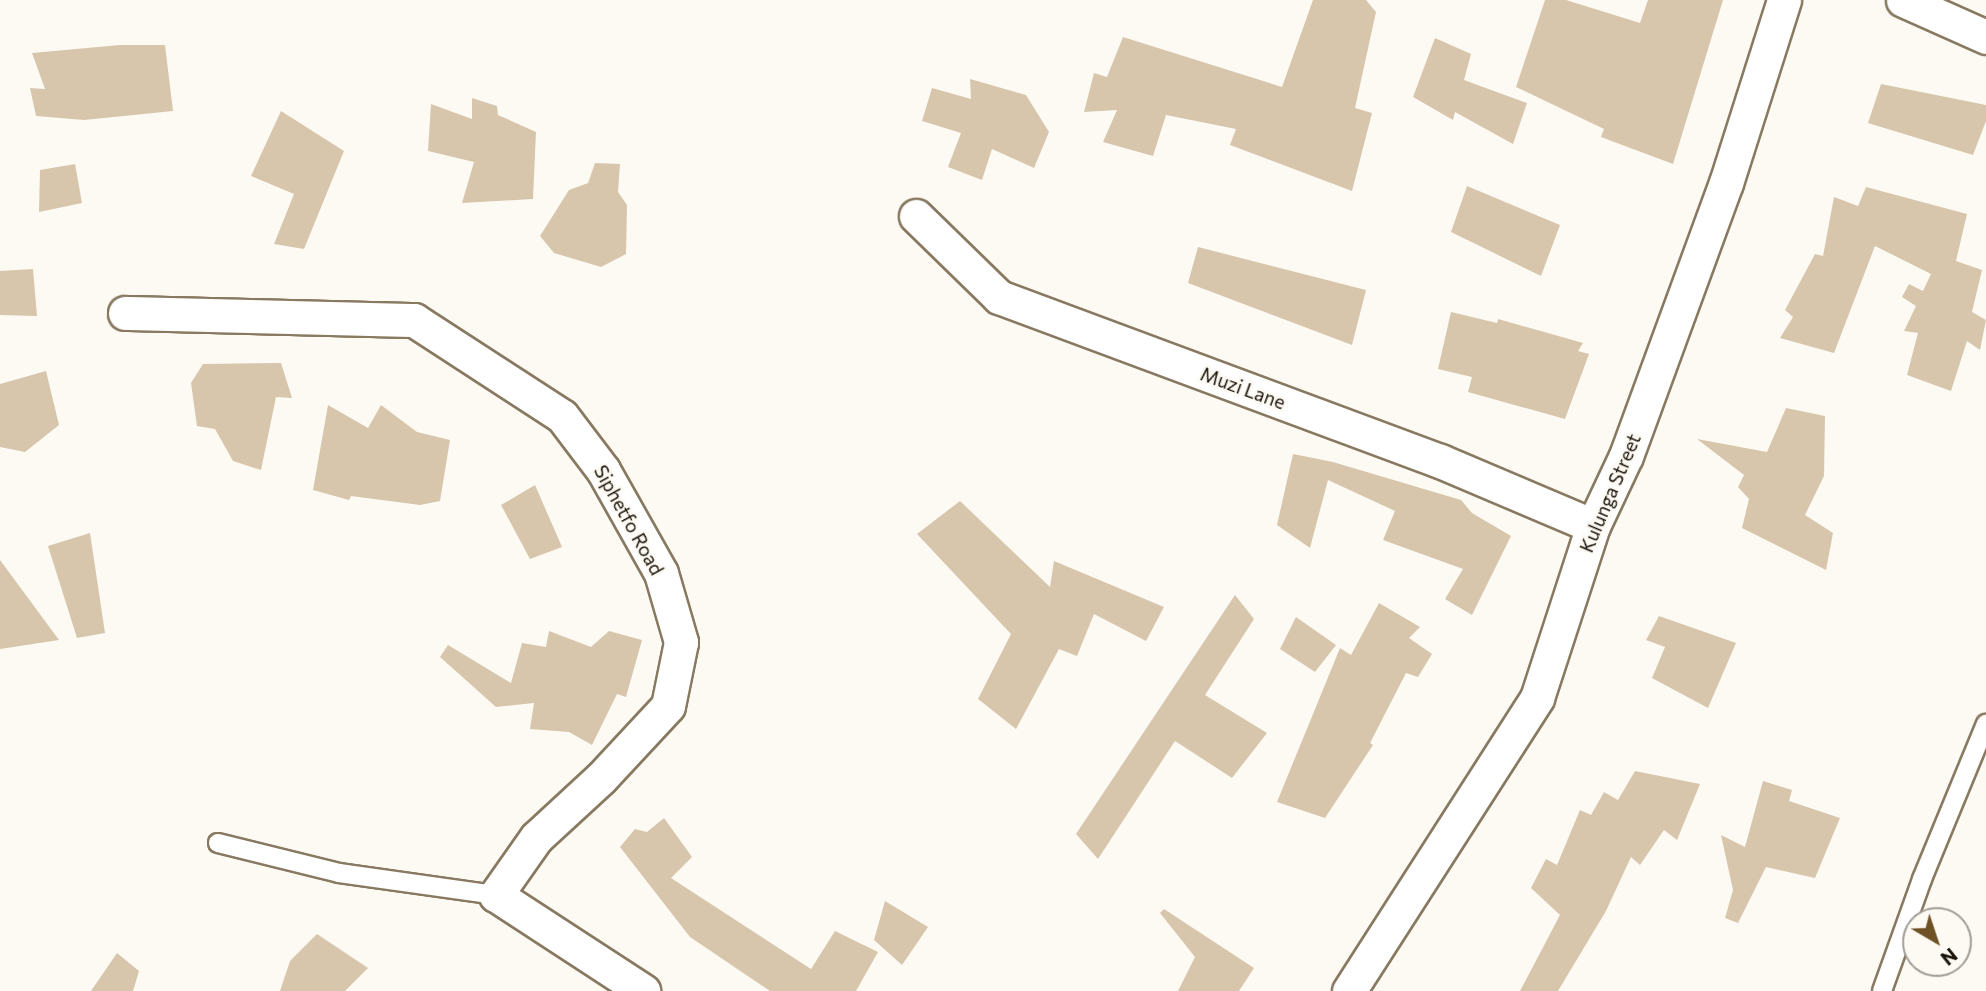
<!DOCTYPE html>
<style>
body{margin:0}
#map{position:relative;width:1986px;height:991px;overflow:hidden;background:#fdfaf4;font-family:Commissioner,sans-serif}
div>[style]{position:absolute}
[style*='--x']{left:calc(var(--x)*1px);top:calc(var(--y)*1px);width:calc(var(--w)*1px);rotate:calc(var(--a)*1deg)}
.building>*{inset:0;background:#d7c6ac}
.roads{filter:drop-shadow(2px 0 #887961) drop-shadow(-2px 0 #887961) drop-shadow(0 2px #887961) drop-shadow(0 -2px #887961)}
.service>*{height:18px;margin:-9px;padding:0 9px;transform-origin:9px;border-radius:9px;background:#fff}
.minor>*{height:33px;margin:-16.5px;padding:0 16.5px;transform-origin:16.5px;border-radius:16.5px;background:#fff}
span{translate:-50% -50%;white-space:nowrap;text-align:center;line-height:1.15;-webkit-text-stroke:5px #fdfaf4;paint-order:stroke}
.street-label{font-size:19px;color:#1a140b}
.north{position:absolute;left:1902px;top:907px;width:70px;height:70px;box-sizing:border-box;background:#fdfaf4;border:2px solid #a29e97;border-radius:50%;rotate:141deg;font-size:19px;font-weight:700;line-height:28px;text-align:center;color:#1a140b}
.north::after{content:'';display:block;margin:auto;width:24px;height:32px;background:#6e5225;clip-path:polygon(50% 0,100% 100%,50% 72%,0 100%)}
</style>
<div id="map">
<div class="building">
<div style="clip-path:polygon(1313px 0,1366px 0,1376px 12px,1355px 108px,1372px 113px,1352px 191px,1230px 145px,1236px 129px,1166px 115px,1153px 156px,1103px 142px,1117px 110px,1084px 112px,1094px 73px,1107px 77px,1123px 37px,1282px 87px)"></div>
<div style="clip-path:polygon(1545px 0,1566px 0,1640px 23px,1648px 0,1723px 0,1673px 164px,1601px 137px,1604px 129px,1516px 87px)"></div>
<div style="clip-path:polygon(1435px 38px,1471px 54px,1464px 80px,1527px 103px,1513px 144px,1455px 112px,1453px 120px,1413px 97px)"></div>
<div style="clip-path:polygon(120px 45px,165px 45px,173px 111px,84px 120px,36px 116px,30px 88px,45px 89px,32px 53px)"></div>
<div style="clip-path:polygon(970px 79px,1026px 95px,1049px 132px,1034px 168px,992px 149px,982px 180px,948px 167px,961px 133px,922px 121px,932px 88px,971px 99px)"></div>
<div style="clip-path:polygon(1881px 84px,1986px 105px,1986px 121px,1973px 155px,1868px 123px)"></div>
<div style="clip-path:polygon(472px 98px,497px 106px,498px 115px,536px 132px,533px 199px,462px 203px,474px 162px,428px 151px,431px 104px,472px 119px)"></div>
<div style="clip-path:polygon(281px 111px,344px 151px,304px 249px,274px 244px,294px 194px,251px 176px)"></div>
<div style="clip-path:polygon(595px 163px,620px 164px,618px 192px,627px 205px,626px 254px,601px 267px,554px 253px,540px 236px,569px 190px,588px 183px)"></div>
<div style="clip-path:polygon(75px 164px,82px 203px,39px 212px,40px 170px)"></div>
<div style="clip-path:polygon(1467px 186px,1560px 225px,1541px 276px,1451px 232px)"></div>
<div style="clip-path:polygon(1866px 187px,1967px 214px,1956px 261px,1982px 270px,1972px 312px,1986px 320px,1980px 350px,1967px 341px,1951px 391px,1907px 375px,1918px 333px,1904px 331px,1916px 306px,1902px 297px,1909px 284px,1923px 291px,1931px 274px,1875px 246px,1834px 353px,1780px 338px,1793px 317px,1785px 310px,1815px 254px,1823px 256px,1834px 197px,1858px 206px)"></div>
<div style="clip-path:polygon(1198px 247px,1366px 290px,1352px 345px,1188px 283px)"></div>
<div style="clip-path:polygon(33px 269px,37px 316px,0 315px,0 271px)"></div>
<div style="clip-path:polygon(1451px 312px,1497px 323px,1498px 319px,1583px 343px,1578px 351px,1589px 354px,1565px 419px,1468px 392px,1472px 377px,1438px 369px)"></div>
<div style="clip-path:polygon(281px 363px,292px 398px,276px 397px,261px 470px,233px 461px,215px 429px,197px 426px,191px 383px,203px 364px)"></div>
<div style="clip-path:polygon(46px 371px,59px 425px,25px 452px,0 447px,0 384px)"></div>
<div style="clip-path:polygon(328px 405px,368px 428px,381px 405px,417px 432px,450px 440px,440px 501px,420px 505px,351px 496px,349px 500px,313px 490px)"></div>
<div style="clip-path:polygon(1786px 408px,1825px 416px,1824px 476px,1805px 515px,1833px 533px,1826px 570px,1742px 528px,1749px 499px,1738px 487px,1744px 475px,1697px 439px,1767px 452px)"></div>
<div style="clip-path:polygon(1293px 454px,1333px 462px,1461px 500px,1472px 513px,1511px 536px,1472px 615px,1445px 599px,1463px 569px,1383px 540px,1395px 511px,1328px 480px,1310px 548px,1277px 525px)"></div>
<div style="clip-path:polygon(535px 485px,562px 547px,530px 559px,501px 505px)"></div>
<div style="clip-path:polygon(960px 501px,1050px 587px,1054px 561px,1164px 607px,1146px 641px,1094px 614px,1077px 656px,1059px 649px,1016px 729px,978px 699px,1011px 634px,917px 534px)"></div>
<div style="clip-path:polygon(90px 533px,105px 633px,77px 638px,48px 546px)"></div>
<div style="clip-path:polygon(0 560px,59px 640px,0 649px)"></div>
<div style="clip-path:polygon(1235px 595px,1254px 619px,1205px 695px,1267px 733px,1232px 778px,1175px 741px,1098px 859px,1076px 834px)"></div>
<div style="clip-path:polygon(1379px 603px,1420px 627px,1409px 638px,1432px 654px,1418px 677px,1406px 673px,1370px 743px,1373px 745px,1325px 818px,1277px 802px,1340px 648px,1351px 655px)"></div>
<div style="clip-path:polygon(1659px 616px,1736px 643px,1708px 708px,1652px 678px,1665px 647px,1646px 640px)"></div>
<div style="clip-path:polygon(1296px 617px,1336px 645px,1315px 672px,1280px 649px)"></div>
<div style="clip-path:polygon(549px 631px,591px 647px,609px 631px,642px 640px,626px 697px,617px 694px,592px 745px,569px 732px,530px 729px,534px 703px,496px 707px,440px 657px,448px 645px,511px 683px,522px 643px,546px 647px)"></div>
<div style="clip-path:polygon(1635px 771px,1700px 784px,1677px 840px,1664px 830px,1640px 865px,1631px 857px,1606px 911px,1558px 991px,1520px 991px,1560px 915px,1531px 888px,1546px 859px,1557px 865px,1580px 810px,1591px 815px,1604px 792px,1618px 800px)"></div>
<div style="clip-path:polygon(1763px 781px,1792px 790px,1789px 801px,1840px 818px,1815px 878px,1766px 867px,1738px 923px,1725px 918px,1733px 890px,1721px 835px,1745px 847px)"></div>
<div style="clip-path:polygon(664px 818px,692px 857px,671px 878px,811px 969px,835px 931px,878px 952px,856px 991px,770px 991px,690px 937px,620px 847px,635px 829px,647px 832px)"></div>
<div style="clip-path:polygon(885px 901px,928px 927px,902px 965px,874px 940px)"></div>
<div style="clip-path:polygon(1164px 909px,1254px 968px,1239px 991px,1178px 991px,1195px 957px,1160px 913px)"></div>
<div style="clip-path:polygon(317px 934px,368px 968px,345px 991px,280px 991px,290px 961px)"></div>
<div style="clip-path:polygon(117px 953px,139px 971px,133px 991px,91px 991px)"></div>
</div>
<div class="roads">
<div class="service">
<div style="--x:218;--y:843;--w:125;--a:13.9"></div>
<div style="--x:339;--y:873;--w:159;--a:8"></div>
<div style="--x:1882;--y:991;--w:119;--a:-70.3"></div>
<div style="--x:1922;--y:879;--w:168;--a:-67.6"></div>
</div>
<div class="minor">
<div style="--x:1903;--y:0;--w:91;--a:24"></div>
<div style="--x:916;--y:216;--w:116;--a:44.3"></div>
<div style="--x:999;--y:297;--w:471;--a:20.4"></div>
<div style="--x:1440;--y:461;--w:166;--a:23"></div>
<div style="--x:125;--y:313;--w:289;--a:1.4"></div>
<div style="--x:414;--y:320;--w:176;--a:33"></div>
<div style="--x:562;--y:416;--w:68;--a:52.8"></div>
<div style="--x:603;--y:470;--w:118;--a:60.6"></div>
<div style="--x:661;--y:573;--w:72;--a:73.8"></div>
<div style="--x:681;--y:642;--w:65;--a:101.5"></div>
<div style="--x:668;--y:706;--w:98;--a:132.9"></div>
<div style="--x:601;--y:778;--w:88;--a:137.3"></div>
<div style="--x:536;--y:838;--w:70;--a:125.1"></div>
<div style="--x:496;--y:895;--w:176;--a:33.1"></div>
<div style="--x:1349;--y:991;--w:348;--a:-57.3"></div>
<div style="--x:1537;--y:698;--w:181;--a:-72"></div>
<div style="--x:1593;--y:526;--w:77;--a:-64.8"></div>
<div style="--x:1626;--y:456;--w:291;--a:-69.9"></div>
<div style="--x:1726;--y:183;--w:192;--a:-72.4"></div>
</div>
</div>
<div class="street-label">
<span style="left:1243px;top:388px;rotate:20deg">Muzi Lane</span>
<span style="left:1610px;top:493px;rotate:-67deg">Kulunga Street</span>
<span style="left:629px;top:520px;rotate:61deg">Siphetfo Road</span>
</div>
<div class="north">N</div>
</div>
